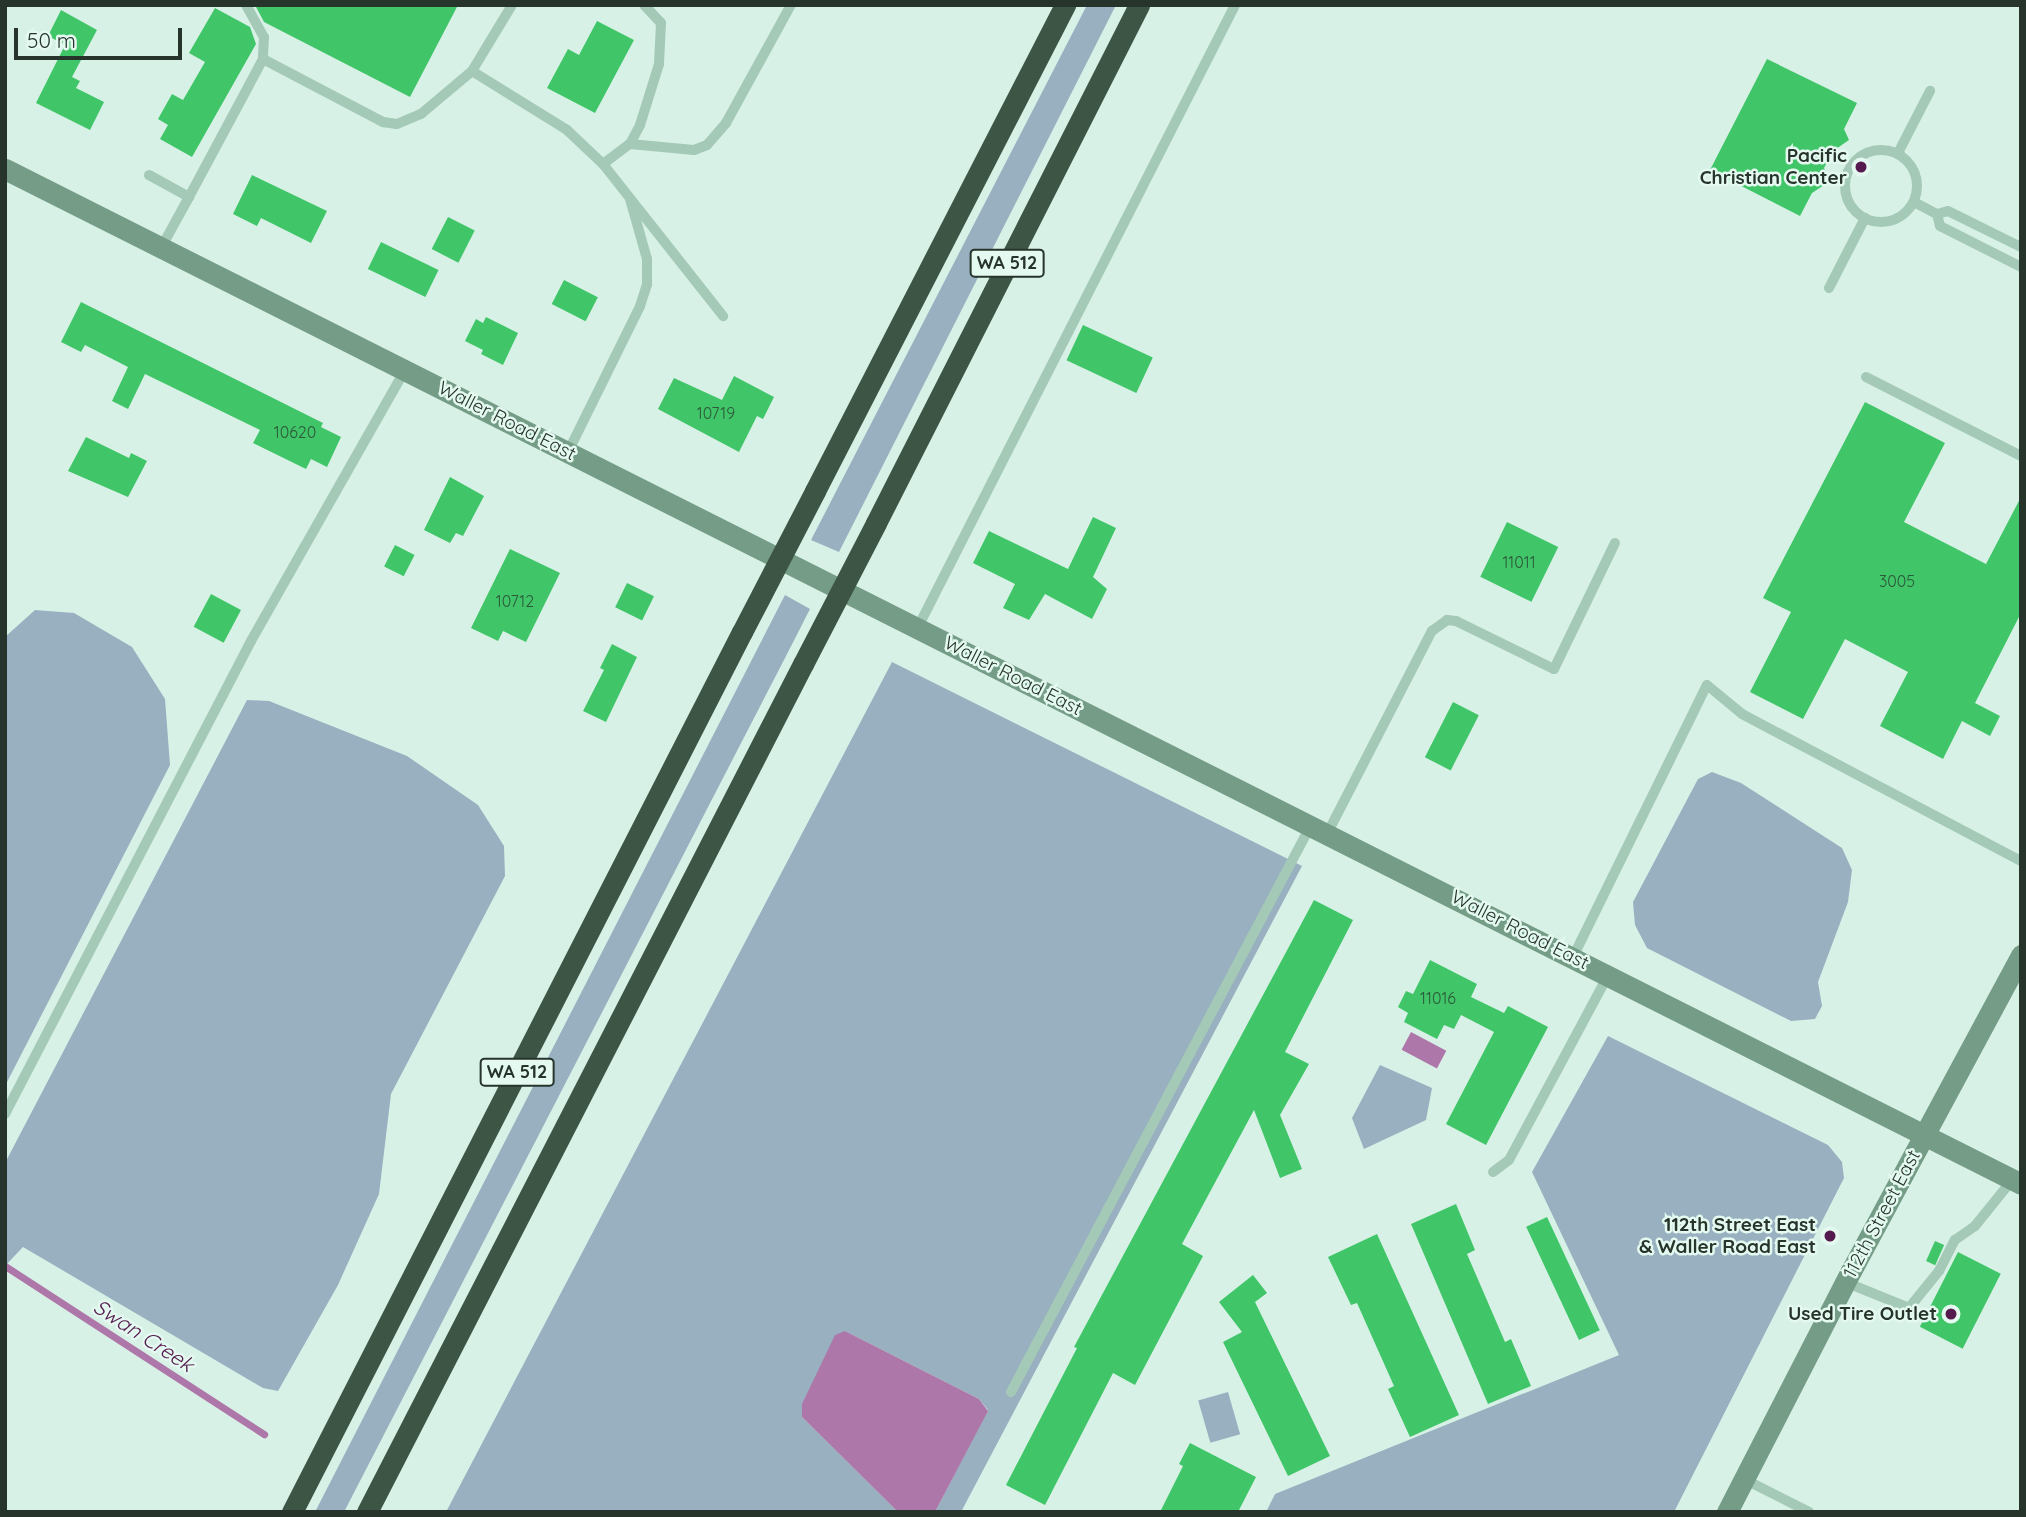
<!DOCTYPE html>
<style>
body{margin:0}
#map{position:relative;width:2026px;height:1517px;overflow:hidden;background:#d8f1e6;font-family:Quicksand,sans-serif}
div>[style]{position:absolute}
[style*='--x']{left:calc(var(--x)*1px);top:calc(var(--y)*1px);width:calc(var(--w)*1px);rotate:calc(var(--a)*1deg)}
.green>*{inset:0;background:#98b0c0;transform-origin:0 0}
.water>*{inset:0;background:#ae77a9;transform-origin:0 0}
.stream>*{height:7px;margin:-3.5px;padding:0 3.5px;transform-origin:3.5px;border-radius:3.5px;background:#ae77a9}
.building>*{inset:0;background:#40c668;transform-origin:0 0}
.lane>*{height:10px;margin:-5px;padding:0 5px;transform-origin:5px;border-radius:5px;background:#a4c9b7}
.lane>.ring{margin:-5px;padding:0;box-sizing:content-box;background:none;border:10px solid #a4c9b7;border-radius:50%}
.secondary>*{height:21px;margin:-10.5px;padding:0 10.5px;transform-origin:10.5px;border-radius:10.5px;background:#759c86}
.highway>*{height:21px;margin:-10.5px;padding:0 10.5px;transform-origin:10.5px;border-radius:10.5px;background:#3d5545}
.highway-bridge>*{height:21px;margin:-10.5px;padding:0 10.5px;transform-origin:10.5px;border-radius:10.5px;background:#3d5545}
.dots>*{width:19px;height:19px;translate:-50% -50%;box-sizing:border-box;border:4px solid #e4f9f0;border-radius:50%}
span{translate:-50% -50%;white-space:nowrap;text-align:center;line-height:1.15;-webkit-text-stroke:5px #e4f9f0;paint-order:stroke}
.number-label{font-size:16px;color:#2c583a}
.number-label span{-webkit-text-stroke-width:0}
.shield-label span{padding:2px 5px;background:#e4f9f0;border:2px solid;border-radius:5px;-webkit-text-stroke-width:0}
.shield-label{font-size:18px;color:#26342b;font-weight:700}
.poi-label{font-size:19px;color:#26342b;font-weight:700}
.right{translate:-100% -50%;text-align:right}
.street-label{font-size:19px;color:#26342b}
.water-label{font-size:21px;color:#551b4e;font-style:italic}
.frame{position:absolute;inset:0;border:7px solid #26342b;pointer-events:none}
.scale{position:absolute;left:14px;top:28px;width:168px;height:32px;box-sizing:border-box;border:4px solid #26342b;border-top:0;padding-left:9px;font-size:21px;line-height:24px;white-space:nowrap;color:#26342b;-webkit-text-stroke:5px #e4f9f0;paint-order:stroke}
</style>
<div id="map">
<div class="green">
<div style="clip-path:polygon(1087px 5px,1116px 5px,839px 552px,811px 540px)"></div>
<div style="clip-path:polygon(785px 595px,810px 609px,785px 658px,344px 1512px,315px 1512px)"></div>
<div style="clip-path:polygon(35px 610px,74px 613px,132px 647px,165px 699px,170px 765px,5px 1086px,5px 637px)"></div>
<div style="clip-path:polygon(892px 662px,1302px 866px,961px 1512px,935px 1512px,988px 1410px,979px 1399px,845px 1331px,802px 1417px,898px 1512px,446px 1512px)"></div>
<div style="clip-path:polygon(247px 700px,269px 701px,407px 756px,478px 805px,504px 846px,505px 876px,391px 1094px,379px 1194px,338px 1285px,278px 1391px,263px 1388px,23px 1247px,5px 1266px,5px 1163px)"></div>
<div style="clip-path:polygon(1712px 772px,1741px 783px,1842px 848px,1852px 870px,1848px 902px,1818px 982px,1822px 1006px,1815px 1019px,1791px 1021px,1647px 948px,1635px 925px,1633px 902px,1698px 779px)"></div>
<div style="clip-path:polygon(1608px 1036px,1828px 1145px,1842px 1162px,1844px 1178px,1674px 1512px,1266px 1512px,1275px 1494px,1619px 1355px,1532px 1172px)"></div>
<div style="clip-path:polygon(1380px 1065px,1432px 1088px,1426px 1120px,1364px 1149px,1352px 1118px)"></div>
<div style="left:1228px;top:1392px;width:44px;height:31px;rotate:74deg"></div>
</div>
<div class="water">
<div style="left:1411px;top:1032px;width:40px;height:20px;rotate:28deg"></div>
<div style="clip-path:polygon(845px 1331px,979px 1399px,988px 1411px,935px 1512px,898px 1512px,802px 1417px,802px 1404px,835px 1335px)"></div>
</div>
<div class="stream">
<div style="--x:5;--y:1266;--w:309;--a:33"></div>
</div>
<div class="building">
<div style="clip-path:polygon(255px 5px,458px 5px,410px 97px,264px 22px)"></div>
<div style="clip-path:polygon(215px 8px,250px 27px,256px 44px,192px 157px,160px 139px,168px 125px,158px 119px,172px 94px,183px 100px,205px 62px,189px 53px)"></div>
<div style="clip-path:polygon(61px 10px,97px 30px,72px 77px,80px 81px,76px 88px,104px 102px,90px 130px,36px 103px,65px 45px,48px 36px)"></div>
<div style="clip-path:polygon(597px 21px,634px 40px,595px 113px,547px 88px,568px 49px,579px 55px)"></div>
<div style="clip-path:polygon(1767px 59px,1857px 103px,1844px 129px,1849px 140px,1833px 151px,1824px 168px,1829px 178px,1827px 183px,1812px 193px,1800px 216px,1710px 170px)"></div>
<div style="clip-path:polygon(252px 175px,327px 211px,311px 243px,261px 218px,257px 226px,233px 214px)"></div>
<div style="left:448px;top:217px;width:30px;height:36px;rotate:27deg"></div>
<div style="left:381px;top:242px;width:64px;height:30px;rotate:26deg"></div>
<div style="left:564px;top:280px;width:38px;height:27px;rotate:27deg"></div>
<div style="clip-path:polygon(81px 302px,323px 423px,321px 427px,341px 437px,327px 467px,311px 459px,306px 469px,253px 443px,260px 430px,145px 374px,128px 409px,112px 401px,128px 367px,85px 345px,81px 352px,61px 342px)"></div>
<div style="clip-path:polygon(486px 317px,518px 333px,503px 365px,481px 354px,483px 350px,465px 341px,476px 319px,483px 323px)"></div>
<div style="left:1083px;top:325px;width:77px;height:39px;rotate:25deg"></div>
<div style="clip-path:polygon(734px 376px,774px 397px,763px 419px,757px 416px,739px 452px,658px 409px,674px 378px,722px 400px)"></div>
<div style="clip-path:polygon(1865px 402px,1945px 443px,1904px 522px,1986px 564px,2021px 497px,2021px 613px,1975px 703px,2000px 716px,1990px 736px,1962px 721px,1943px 759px,1880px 726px,1908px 672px,1845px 639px,1803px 719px,1750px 692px,1791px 612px,1763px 598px)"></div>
<div style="clip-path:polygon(86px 437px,129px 458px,131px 453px,147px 461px,128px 497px,68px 471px)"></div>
<div style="clip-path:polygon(450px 477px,484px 496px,463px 536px,456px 533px,450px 543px,424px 530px)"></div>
<div style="clip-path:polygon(1093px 517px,1116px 528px,1093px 577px,1107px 589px,1092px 619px,1045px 594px,1029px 620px,1003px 608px,1015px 584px,973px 563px,989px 531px,1068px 569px)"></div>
<div style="left:1507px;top:522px;width:57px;height:61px;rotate:26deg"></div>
<div style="left:395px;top:545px;width:22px;height:24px;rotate:27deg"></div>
<div style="clip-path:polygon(510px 549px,560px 573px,526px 642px,503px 631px,498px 641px,471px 628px)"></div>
<div style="left:627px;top:583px;width:30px;height:27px;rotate:26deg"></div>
<div style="left:211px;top:594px;width:34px;height:37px;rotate:28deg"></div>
<div style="clip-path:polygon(612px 644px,637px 657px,606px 722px,583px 711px,604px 670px,600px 668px)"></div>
<div style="left:1453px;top:702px;width:29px;height:62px;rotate:27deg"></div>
<div style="clip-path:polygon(1314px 900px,1353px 920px,1285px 1052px,1309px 1064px,1280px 1115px,1302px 1169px,1280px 1178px,1254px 1110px,1182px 1244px,1203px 1256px,1135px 1385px,1113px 1373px,1045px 1505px,1006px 1485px,1077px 1348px,1074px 1347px)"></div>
<div style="clip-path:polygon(1430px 960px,1477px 984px,1471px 997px,1504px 1013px,1508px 1006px,1548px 1027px,1486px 1145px,1446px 1124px,1494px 1032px,1461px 1015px,1454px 1029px,1444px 1025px,1437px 1039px,1404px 1022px,1408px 1013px,1398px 1007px,1406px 991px,1413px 994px)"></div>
<div style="clip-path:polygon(1456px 1204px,1475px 1250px,1467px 1254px,1505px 1342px,1511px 1339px,1531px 1386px,1488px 1404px,1411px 1224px)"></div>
<div style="left:1547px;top:1217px;width:125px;height:23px;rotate:65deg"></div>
<div style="clip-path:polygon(1377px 1234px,1459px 1415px,1410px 1437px,1388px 1389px,1394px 1386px,1357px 1303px,1351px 1305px,1328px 1257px)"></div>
<div style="left:1935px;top:1241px;width:10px;height:22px;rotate:24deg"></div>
<div style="left:1958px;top:1252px;width:48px;height:84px;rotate:27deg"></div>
<div style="clip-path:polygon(1253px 1275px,1267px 1293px,1255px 1302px,1330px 1456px,1288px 1476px,1223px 1342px,1242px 1332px,1219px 1302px)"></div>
<div style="clip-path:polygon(1190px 1443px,1256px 1477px,1238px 1512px,1160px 1512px,1183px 1466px,1179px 1464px)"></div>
</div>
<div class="lane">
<div style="--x:246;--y:5;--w:37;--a:61"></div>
<div style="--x:264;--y:37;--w:22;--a:93"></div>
<div style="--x:472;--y:71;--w:112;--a:31.8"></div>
<div style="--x:567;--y:130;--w:50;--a:43.4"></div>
<div style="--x:603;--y:164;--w:194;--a:51.7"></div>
<div style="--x:630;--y:144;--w:64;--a:5.4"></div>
<div style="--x:694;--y:150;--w:14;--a:-21"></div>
<div style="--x:707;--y:145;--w:29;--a:-49"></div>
<div style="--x:726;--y:123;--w:135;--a:-61.2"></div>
<div class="ring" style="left:1845px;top:150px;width:62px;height:62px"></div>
<div style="--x:1898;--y:153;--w:70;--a:-62.7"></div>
<div style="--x:603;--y:164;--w:34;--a:-37"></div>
<div style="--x:630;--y:144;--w:21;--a:-62"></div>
<div style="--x:640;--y:125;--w:64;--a:-72.7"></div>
<div style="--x:659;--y:64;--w:41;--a:-87.2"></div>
<div style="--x:661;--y:23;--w:25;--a:-133"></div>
<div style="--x:149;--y:175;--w:46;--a:28.8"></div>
<div style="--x:189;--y:197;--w:58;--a:118.8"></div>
<div style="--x:189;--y:197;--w:157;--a:-61.8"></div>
<div style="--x:263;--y:59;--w:136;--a:27.7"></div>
<div style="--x:383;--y:122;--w:14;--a:8"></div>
<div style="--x:397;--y:124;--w:26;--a:-23"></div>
<div style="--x:421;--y:114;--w:67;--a:-40.1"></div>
<div style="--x:472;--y:71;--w:77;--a:-58.8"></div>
<div style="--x:1914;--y:202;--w:26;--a:28"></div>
<div style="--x:1937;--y:214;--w:11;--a:-15"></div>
<div style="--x:1948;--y:211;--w:81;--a:26.3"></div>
<div style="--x:1937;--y:214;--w:12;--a:76"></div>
<div style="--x:1940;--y:226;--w:91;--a:26.8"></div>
<div style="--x:1829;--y:288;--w:79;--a:-62.8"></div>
<div style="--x:1866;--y:377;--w:174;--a:27"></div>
<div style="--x:568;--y:452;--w:163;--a:-63.7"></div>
<div style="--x:640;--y:306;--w:23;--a:-72"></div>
<div style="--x:647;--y:284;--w:25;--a:-90"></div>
<div style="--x:647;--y:259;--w:62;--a:-105.8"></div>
<div style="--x:918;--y:627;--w:698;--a:-62.99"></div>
<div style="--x:1327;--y:834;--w:229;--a:-62.7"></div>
<div style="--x:1432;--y:631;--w:19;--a:-36"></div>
<div style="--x:1447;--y:620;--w:9;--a:6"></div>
<div style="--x:1456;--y:621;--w:109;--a:26.1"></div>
<div style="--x:1554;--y:669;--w:140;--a:-64.2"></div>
<div style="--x:1573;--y:957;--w:303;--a:-63.8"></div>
<div style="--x:1707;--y:685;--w:45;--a:39.6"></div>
<div style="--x:1742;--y:714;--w:315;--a:27.8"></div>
<div style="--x:5;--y:1114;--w:533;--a:-62.52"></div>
<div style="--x:251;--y:641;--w:312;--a:-60.4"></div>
<div style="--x:1493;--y:1172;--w:20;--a:-37"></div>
<div style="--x:1509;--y:1160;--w:210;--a:-61.8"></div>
<div style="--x:1845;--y:1282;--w:69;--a:22.1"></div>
<div style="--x:1909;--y:1308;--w:48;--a:-51"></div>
<div style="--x:1939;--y:1271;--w:35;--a:-63"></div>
<div style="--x:1955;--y:1240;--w:24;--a:-35"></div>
<div style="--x:1975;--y:1226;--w:59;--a:-51.2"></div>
<div style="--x:1011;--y:1392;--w:641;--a:-62.12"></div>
<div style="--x:1744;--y:1479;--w:73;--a:26.9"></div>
</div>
<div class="secondary">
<div style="--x:5;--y:169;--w:2257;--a:26.72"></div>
<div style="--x:1727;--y:1512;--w:271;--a:-62.8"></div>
<div style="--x:1851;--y:1271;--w:359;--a:-61.7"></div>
</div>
<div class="highway">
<div style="--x:815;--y:491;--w:547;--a:-62.78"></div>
<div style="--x:876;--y:523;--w:581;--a:-63.08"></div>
<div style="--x:292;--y:1512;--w:988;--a:-62.92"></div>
<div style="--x:367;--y:1512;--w:954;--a:-62.79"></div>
</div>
<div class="highway-bridge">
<div style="--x:742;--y:632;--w:159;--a:-62.6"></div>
<div style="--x:803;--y:664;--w:159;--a:-62.6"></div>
</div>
<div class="dots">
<div style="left:1861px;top:167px;background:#551b4e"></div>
<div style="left:1830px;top:1236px;background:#551b4e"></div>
<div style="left:1951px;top:1314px;background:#551b4e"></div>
</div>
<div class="number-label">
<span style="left:716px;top:413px">10719</span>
<span style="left:295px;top:432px">10620</span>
<span style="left:1519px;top:562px">11011</span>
<span style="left:1897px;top:581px">3005</span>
<span style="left:515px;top:601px">10712</span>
<span style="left:1438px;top:998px">11016</span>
</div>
<div class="shield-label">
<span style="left:1007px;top:263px">WA 512</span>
<span style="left:517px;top:1072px">WA 512</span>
</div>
<div class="poi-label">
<span class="right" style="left:1847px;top:167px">Pacific<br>Christian Center</span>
<span class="right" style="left:1816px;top:1236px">112th Street East<br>&amp; Waller Road East</span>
<span class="right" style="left:1937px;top:1314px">Used Tire Outlet</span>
</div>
<div class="street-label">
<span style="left:507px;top:421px;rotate:27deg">Waller Road East</span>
<span style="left:1013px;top:676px;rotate:27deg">Waller Road East</span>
<span style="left:1520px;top:930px;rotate:27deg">Waller Road East</span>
<span style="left:1882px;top:1214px;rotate:-62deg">112th Street East</span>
</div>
<div class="water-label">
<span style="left:144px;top:1335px;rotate:33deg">Swan Creek</span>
</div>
<div class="frame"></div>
<div class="scale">50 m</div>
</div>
